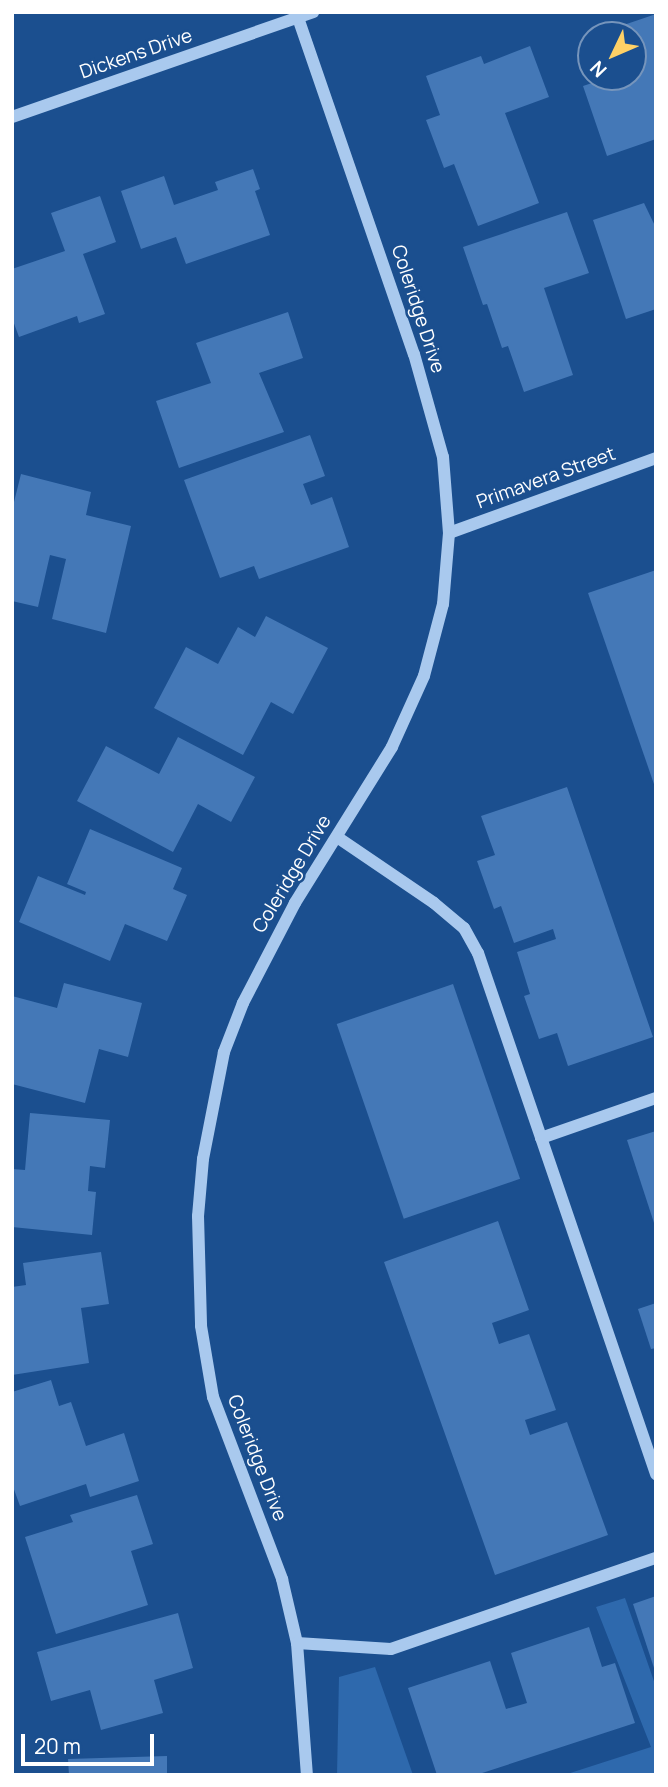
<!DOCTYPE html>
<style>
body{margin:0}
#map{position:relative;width:668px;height:1787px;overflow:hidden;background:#1b4f8f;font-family:Manrope,sans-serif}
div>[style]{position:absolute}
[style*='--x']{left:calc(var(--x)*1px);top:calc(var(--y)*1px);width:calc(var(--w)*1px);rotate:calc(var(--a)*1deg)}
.green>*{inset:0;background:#2e69ad}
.building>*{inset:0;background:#4478b7;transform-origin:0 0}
.minor>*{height:12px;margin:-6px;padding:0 6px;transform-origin:6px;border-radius:6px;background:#a9c9ee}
span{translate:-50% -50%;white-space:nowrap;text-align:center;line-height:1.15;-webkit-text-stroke:5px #1b4f8f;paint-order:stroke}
.street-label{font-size:19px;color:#fff}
.frame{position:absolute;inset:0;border:14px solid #fff;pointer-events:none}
.north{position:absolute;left:577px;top:21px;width:70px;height:70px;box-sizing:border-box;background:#1b4f8f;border:2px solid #7695bc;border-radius:50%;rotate:226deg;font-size:19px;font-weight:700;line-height:28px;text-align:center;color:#fff}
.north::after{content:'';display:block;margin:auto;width:24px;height:32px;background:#ffd166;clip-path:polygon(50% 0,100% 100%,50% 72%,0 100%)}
.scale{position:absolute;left:21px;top:1734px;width:133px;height:32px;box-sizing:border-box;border:4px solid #fff;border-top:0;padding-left:9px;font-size:21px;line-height:24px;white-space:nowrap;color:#fff;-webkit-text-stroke:5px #1b4f8f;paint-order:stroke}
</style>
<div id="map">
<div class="green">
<div style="clip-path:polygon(625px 1598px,656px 1687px,656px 1775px,564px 1775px,651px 1747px,596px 1607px)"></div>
<div style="clip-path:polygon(375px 1667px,413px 1775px,337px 1775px,339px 1677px)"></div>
</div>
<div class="building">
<div style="clip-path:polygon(656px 14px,656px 139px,607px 156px,583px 86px,610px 77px,633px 77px,633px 35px,610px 35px,609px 30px)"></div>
<div style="clip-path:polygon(530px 46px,549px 97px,505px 113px,539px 203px,478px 226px,454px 164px,444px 168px,426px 120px,440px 115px,426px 76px,481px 56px,484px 64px)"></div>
<div style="clip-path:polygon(253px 169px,260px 189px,255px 191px,270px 235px,186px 264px,176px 237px,141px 249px,121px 191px,164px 176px,174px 205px,218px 190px,215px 182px)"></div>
<div style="clip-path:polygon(100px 196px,116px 242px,83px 254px,105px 314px,79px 323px,77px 316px,19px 337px,12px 318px,12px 269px,65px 251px,51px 213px)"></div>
<div style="clip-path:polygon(644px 203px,656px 228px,656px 309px,626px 319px,593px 220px)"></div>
<div style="clip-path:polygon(567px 212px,589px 273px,544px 288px,573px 375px,524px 392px,508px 346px,502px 348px,487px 304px,483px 305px,463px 247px)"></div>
<div style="clip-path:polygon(288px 312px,303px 358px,259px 373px,284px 432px,179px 468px,156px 401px,211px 383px,196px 343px)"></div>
<div style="clip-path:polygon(310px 435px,325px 476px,303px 484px,311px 505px,332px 497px,349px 547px,259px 579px,254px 566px,220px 578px,184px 480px)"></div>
<div style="clip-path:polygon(21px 474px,91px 492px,86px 515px,131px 526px,106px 633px,52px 619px,66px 559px,50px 555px,38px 607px,12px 601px,12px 510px)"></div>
<div style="clip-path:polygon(656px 570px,656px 787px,655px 787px,588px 593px)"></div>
<div style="clip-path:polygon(266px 616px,328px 648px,293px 714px,271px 702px,243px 755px,154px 708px,186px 647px,218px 664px,238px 627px,255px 637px)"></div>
<div style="clip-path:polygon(178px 737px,255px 777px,231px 822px,198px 804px,173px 852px,77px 801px,106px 746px,159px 774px)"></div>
<div style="clip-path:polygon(567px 787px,653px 1037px,568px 1066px,557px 1033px,539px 1039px,524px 996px,530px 994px,517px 952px,556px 939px,553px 929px,514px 943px,501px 906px,494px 909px,477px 861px,495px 855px,481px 816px)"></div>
<div style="clip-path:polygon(90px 829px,182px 868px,173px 889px,187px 895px,167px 941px,125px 924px,110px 961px,19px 922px,38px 876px,85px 895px,86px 892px,67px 884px)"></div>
<div style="clip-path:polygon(64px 983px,142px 1003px,128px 1057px,99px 1049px,85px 1103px,12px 1084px,12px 996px,57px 1008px)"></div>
<div style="left:453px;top:984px;width:206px;height:123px;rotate:71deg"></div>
<div style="clip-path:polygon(30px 1113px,110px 1120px,105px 1168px,90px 1166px,88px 1191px,96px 1192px,92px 1235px,12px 1227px,12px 1169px,25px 1170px)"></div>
<div style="clip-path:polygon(656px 1131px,656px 1226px,655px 1226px,627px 1140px)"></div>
<div style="clip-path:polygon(498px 1221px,529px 1310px,492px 1323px,499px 1344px,529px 1334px,556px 1410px,525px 1420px,530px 1435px,567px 1422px,608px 1535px,495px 1575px,384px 1262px)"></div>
<div style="clip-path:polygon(101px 1252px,109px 1304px,81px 1308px,89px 1363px,12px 1375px,12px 1287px,26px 1285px,23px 1263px)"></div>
<div style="clip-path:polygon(656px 1303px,656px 1348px,651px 1349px,638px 1309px)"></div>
<div style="clip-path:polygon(51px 1380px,59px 1406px,71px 1402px,86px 1446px,124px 1433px,139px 1481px,90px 1497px,86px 1484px,20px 1506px,12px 1484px,12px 1392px)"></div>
<div style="clip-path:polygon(137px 1495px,153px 1544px,131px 1551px,148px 1605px,56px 1634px,25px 1537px,73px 1522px,70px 1515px)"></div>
<div style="clip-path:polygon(656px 1596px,656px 1671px,655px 1671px,633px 1604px)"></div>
<div style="clip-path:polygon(178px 1613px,193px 1668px,154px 1680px,163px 1713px,101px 1730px,90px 1690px,51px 1701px,37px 1652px)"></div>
<div style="clip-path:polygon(589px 1627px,602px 1667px,615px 1663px,635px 1723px,476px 1775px,437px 1775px,408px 1688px,490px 1661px,506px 1709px,527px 1703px,511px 1653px)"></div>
<div style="clip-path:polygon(167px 1756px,167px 1775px,69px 1775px,68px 1759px)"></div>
</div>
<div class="minor">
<div style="--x:296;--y:12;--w:362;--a:71"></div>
<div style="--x:414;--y:354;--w:107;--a:74.3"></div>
<div style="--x:443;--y:457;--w:76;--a:85.5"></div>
<div style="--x:449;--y:533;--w:71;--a:94.8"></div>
<div style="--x:443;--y:604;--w:74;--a:104.8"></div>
<div style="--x:424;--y:676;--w:78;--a:114.3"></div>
<div style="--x:392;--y:747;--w:184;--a:121.9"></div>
<div style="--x:295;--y:903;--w:113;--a:117.5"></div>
<div style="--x:243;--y:1003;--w:53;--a:111.2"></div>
<div style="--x:224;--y:1052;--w:109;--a:101.1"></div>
<div style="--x:203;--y:1159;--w:57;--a:95"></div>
<div style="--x:198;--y:1216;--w:110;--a:88.4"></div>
<div style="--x:201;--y:1326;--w:72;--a:80.4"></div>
<div style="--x:213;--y:1397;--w:195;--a:69.2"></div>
<div style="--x:282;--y:1579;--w:66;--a:76.8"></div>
<div style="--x:297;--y:1643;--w:132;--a:85.7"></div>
<div style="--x:12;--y:117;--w:319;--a:-19.2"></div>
<div style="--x:449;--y:533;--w:220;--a:-19.9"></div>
<div style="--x:337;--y:837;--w:117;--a:34.2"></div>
<div style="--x:434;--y:903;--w:39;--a:40"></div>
<div style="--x:464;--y:928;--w:29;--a:61"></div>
<div style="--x:478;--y:953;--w:551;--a:71.14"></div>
<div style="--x:541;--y:1138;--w:122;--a:-19.2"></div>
<div style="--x:297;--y:1643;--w:94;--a:3.7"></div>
<div style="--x:391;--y:1649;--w:280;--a:-19"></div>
</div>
<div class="street-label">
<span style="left:136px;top:54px;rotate:-19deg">Dickens Drive</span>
<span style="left:418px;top:309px;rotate:72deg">Coleridge Drive</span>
<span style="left:546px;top:478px;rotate:-20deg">Primavera Street</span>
<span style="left:292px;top:874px;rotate:-59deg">Coleridge Drive</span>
<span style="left:257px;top:1458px;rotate:69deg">Coleridge Drive</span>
</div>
<div class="frame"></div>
<div class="north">N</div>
<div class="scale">20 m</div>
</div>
